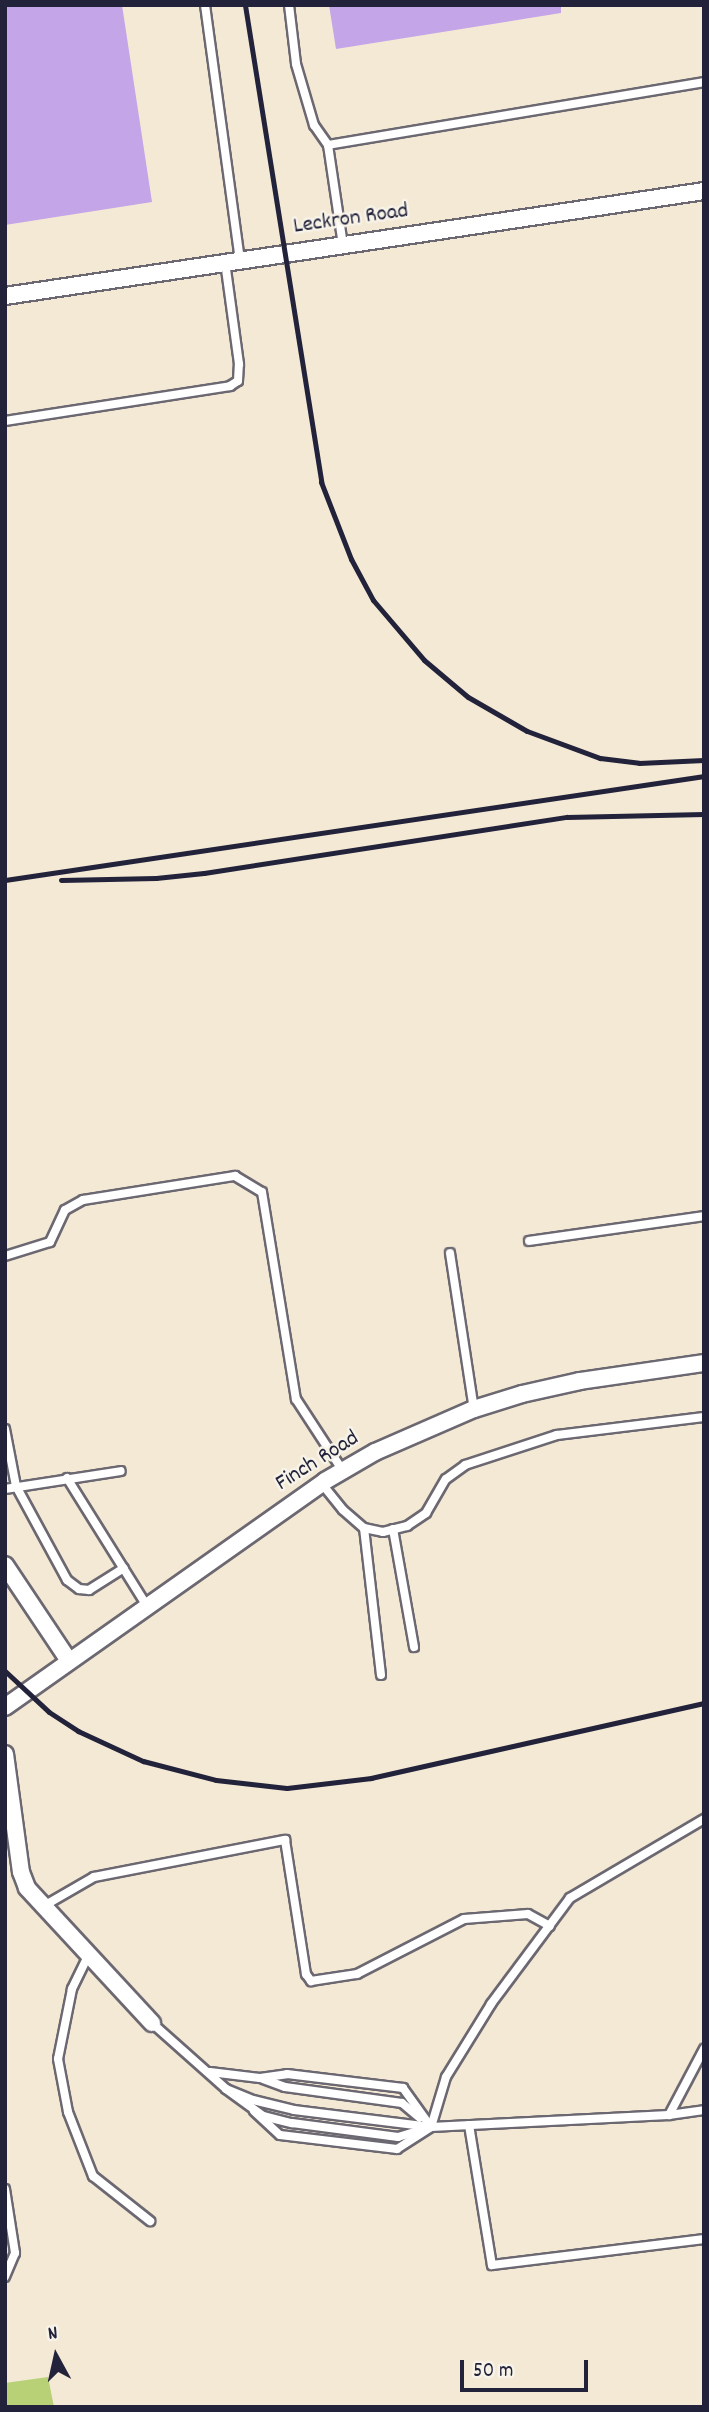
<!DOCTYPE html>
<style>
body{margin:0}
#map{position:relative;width:709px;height:2412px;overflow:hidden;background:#f4e9d5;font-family:Dekko,sans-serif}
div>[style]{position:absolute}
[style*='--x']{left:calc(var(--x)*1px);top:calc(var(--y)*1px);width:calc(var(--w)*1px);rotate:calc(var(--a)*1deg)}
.green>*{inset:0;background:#b8d177}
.building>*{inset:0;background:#c4a5e8}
.roads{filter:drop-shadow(2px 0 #6c6871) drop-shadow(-2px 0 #6c6871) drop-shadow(0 2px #6c6871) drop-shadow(0 -2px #6c6871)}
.lane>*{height:8px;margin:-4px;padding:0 4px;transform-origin:4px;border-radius:4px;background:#fff}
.street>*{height:16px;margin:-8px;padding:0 8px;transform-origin:8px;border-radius:8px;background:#fff}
.rail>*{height:5px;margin:-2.5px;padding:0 2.5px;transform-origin:2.5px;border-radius:2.5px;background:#22223b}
span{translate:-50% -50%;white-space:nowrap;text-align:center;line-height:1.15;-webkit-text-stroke:5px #f7f3e8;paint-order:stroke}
.street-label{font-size:23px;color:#22223b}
.frame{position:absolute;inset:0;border:7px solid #22223b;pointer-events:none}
.north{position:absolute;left:21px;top:2321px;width:70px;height:70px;-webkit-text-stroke:5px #f7f3e8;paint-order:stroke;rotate:352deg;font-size:19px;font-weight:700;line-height:28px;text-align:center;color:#22223b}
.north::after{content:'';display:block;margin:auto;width:24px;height:32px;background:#22223b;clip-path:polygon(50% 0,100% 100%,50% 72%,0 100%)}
.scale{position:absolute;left:460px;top:2360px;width:128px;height:32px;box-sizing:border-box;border:4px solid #22223b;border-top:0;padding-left:9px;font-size:21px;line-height:24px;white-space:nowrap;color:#22223b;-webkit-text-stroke:5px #f7f3e8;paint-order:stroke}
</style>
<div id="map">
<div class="green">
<div style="clip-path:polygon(48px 2377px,54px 2407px,5px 2407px,5px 2383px)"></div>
</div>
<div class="building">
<div style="clip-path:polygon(17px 5px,122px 5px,152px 202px,5px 225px,5px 7px)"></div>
<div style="clip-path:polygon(329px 5px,561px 5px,561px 13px,336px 49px)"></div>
</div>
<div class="roads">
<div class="lane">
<div style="--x:205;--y:5;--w:257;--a:82.2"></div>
<div style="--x:289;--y:5;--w:59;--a:83.2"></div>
<div style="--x:296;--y:64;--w:64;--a:73.6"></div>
<div style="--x:314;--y:125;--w:24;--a:55"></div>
<div style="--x:328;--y:145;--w:101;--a:81.5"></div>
<div style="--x:328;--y:145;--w:381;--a:-9.5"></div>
<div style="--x:5;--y:421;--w:228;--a:-8.8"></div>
<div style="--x:230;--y:386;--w:9;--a:-32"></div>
<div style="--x:238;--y:381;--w:17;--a:-87"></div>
<div style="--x:239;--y:364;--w:103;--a:-97.8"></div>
<div style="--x:529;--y:1241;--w:177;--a:-8.1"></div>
<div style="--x:450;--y:1253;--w:158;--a:81.3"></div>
<div style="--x:5;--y:1256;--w:47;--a:-17.3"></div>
<div style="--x:50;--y:1242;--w:35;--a:-65"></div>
<div style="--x:65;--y:1210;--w:21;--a:-29"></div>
<div style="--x:83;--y:1200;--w:154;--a:-9"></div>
<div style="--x:235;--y:1176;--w:31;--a:31"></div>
<div style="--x:262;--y:1192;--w:210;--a:80.7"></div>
<div style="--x:296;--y:1399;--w:86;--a:56.9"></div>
<div style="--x:5;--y:1429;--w:58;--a:79.1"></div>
<div style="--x:16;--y:1486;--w:107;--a:61.5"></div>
<div style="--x:67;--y:1580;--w:15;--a:37"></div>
<div style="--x:79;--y:1589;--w:10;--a:6"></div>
<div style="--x:89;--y:1590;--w:41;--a:-32.2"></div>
<div style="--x:67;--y:1478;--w:151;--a:58"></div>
<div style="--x:322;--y:1484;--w:33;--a:51"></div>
<div style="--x:343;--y:1510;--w:28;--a:41"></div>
<div style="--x:364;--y:1528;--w:19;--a:12"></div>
<div style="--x:383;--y:1532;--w:25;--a:-14"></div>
<div style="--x:407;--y:1526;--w:23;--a:-34"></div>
<div style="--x:426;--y:1513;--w:39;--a:-60"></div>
<div style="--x:446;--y:1479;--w:24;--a:-36"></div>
<div style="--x:465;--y:1465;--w:97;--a:-18.1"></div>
<div style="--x:557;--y:1435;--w:148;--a:-7"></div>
<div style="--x:5;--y:1489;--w:117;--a:-8.8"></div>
<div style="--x:364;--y:1528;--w:148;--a:83.4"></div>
<div style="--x:393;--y:1529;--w:120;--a:79.9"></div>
<div style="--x:42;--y:1907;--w:60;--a:-30"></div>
<div style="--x:94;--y:1877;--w:195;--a:-11"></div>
<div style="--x:285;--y:1840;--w:136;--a:81.1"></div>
<div style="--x:306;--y:1974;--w:9;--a:54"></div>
<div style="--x:311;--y:1981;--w:47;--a:-8.7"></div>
<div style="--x:357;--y:1974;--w:120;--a:-27.2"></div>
<div style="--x:464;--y:1919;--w:64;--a:-4.5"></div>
<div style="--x:528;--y:1914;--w:25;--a:29"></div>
<div style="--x:88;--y:1956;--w:37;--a:116"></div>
<div style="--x:72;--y:1989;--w:71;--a:101.3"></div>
<div style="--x:58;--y:2059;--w:54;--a:79.3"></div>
<div style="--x:68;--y:2112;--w:69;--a:68.7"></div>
<div style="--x:93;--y:2176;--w:73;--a:38.3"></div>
<div style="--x:152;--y:2023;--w:99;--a:41.7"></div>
<div style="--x:226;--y:2089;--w:46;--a:36.1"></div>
<div style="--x:263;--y:2116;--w:30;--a:14"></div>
<div style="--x:292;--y:2123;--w:107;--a:7.5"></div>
<div style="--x:398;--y:2137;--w:24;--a:-17"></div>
<div style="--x:210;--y:2072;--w:50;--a:6.8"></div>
<div style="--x:260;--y:2078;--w:27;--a:-8"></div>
<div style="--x:287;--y:2074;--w:117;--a:6.9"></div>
<div style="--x:403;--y:2088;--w:48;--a:54.3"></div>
<div style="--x:263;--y:2079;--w:23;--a:20"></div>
<div style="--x:285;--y:2087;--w:118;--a:7.8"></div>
<div style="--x:402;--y:2103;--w:23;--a:40"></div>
<div style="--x:226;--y:2089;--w:29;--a:22"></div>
<div style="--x:253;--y:2100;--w:42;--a:13.7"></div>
<div style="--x:294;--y:2110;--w:138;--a:7.1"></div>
<div style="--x:431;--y:2127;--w:238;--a:-2.9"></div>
<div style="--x:669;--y:2115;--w:35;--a:-8"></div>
<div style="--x:254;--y:2111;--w:35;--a:43"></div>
<div style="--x:280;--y:2135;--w:118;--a:6.8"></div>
<div style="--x:397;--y:2149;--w:40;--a:-32.9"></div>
<div style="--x:431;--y:2127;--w:52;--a:-73.3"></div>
<div style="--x:446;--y:2077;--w:86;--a:-58.3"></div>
<div style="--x:491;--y:2004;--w:132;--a:-53.3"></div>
<div style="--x:570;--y:1898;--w:156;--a:-30.5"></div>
<div style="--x:669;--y:2115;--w:75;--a:-62.1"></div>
<div style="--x:469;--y:2125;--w:142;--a:80.7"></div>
<div style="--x:492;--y:2265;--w:214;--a:-7"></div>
<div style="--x:5;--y:2189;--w:65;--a:81.1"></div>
<div style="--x:15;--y:2253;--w:26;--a:113"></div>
</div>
<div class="street">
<div style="--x:5;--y:296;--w:707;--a:-8.54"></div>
<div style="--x:5;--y:1565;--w:115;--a:56.3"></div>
<div style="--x:5;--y:1707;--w:392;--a:-35.2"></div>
<div style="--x:325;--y:1481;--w:58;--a:-30.1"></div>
<div style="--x:375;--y:1452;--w:108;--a:-23.5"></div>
<div style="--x:474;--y:1409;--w:50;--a:-17.4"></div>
<div style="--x:522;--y:1394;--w:59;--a:-12.6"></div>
<div style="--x:580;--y:1381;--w:125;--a:-8.3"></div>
<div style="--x:5;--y:1754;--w:119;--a:82.3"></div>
<div style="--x:21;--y:1872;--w:17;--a:69"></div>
<div style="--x:27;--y:1888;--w:184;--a:47.2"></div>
</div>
</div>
<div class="rail">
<div style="--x:245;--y:5;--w:483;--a:80.9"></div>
<div style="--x:321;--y:482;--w:83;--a:68.7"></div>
<div style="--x:351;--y:559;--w:47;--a:61.8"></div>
<div style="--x:373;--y:600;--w:79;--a:49.6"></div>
<div style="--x:424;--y:660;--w:57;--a:40.1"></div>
<div style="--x:468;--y:697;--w:68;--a:30"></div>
<div style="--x:527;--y:731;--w:78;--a:20.3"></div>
<div style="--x:600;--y:758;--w:39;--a:7"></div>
<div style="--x:639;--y:763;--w:65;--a:-2.6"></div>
<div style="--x:5;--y:880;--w:707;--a:-8.46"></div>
<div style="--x:61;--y:880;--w:95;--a:-1.2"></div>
<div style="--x:156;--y:878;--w:48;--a:-5.9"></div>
<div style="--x:204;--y:873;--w:367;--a:-8.8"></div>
<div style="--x:567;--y:817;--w:137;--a:-1.3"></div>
<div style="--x:5;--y:1671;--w:60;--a:43"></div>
<div style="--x:49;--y:1712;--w:35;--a:33"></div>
<div style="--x:78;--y:1731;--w:72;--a:24.8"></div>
<div style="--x:143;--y:1761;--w:75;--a:14.6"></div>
<div style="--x:216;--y:1780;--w:71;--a:6.4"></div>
<div style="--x:287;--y:1788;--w:85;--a:-6.8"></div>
<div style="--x:371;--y:1778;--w:341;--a:-12.7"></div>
</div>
<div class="street-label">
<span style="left:351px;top:220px;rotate:-8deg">Leckron Road</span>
<span style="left:318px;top:1462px;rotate:-32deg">Finch Road</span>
</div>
<div class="frame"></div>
<div class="north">N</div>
<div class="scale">50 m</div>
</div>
